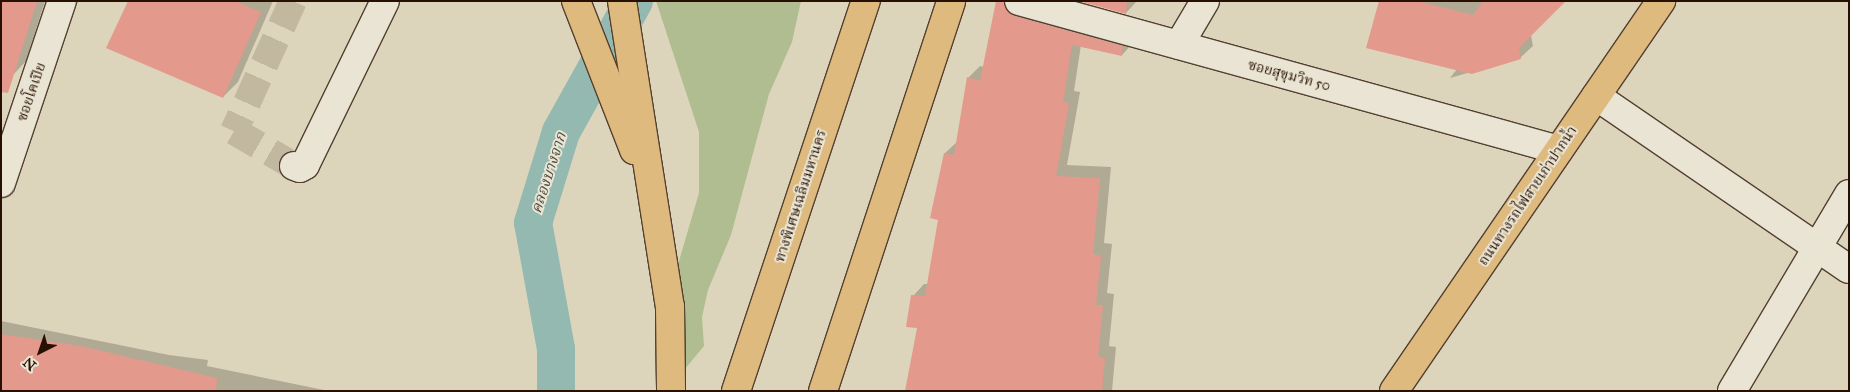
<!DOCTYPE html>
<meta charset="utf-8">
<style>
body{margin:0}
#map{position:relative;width:1850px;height:392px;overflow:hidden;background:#ddd5bb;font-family:"IM FELL Great Primer","Noto Serif Thai",serif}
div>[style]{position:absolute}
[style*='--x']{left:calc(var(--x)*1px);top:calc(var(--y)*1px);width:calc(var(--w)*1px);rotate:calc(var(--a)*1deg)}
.green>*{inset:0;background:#b0bd91}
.shadow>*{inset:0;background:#0003}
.canal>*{height:38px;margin:-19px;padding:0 19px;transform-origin:19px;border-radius:19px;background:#93b9b1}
.building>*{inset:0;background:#e3998c}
.minor-tunnel>*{height:28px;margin-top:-14px;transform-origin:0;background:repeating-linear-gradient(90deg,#c2b79f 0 28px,transparent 0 42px)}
.roads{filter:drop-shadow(1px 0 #544030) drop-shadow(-1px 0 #544030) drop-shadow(0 1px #544030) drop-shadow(0 -1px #544030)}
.minor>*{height:28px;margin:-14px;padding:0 14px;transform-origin:14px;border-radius:14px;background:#e9e4d3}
.major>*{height:28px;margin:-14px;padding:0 14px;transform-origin:14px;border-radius:14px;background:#deba7e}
.highway>*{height:28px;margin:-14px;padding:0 14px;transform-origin:14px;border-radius:14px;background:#deba7e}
span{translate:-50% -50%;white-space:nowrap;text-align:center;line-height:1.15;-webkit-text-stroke:4px #e9e4d3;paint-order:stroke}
.street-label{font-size:14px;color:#270f01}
.water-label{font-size:15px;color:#4d4a3f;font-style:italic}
.frame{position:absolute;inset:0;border:2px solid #270f01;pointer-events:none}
.north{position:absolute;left:15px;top:327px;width:50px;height:50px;-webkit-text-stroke:4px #e9e4d3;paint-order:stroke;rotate:221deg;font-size:14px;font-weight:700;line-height:20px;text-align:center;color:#270f01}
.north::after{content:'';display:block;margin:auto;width:18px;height:22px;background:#270f01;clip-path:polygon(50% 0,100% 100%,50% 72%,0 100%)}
</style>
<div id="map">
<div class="green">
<div style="clip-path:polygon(656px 1px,801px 1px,792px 42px,769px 94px,731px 235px,708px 290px,702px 317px,704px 346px,685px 369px,676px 341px,674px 278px,699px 193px,699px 132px)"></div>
</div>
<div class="shadow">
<div style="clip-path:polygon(1px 1px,45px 1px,26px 61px,14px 74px)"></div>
<div style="clip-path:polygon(130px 1px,273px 1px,238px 82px,223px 97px)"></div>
<div style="clip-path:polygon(997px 1px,1023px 1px,1133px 43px,1122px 55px,1081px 45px,1074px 91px,1080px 92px,1067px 165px,1111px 167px,1104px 243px,1112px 244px,1107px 293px,1114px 294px,1109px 346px,1116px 347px,1112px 391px,906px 391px,918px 327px,913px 296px,924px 284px,929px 284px,940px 219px,931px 217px,945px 153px,957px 142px,968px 78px,980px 66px,985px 67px)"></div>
<div style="clip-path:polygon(1083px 1px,1137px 1px,1126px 13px)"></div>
<div style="clip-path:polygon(1380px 1px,1492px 1px,1531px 35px,1533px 46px,1520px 58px,1450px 78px,1457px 69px)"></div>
<div style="clip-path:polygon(1px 321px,169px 355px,208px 360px,207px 366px,329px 391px,1px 391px)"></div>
</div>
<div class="canal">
<div style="--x:556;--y:391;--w:42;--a:-90"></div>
<div style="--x:556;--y:349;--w:128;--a:-100.3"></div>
<div style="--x:533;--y:223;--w:95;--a:-72.9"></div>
<div style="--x:561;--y:132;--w:150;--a:-60.9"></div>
</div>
<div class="building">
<div style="clip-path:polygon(1px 1px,37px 1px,8px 93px,1px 92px)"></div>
<div style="clip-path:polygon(128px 1px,235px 1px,261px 12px,223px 98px,106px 48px)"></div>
<div style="clip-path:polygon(996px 1px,1004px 1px,1008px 12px,1015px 16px,1123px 46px,1122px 56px,1072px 45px,1063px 102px,1069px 104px,1056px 176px,1100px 178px,1093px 254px,1101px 256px,1096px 305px,1103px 305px,1098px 357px,1105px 358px,1102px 391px,905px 391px,917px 328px,906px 327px,911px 295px,925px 296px,938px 220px,930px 218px,944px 153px,954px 155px,967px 77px,980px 81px)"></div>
<div style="clip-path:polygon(1079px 1px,1127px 1px,1126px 14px)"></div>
<div style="clip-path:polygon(1379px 1px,1417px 1px,1473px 15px,1483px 1px,1566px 1px,1519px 48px,1521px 59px,1472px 74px,1366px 48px)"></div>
<div style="clip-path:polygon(1px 334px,81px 346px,217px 378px,216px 391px,1px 391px)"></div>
</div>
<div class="minor-tunnel">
<div style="--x:293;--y:1;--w:143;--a:114.4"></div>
<div style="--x:234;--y:131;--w:69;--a:30.3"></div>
</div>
<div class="roads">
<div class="minor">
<div style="--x:1019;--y:1;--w:560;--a:15.43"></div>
<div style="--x:1179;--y:45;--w:51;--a:-59.4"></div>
<div style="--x:1596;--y:96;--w:306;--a:34.4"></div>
<div style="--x:294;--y:166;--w:6;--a:18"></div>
<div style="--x:300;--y:168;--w:6;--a:-31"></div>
<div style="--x:305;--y:165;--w:182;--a:-64"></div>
<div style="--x:1;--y:183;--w:192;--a:-71.5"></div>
<div style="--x:1732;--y:391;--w:229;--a:-59.3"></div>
</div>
<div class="major">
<div style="--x:1394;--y:391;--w:473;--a:-55.6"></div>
</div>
<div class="highway">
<div style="--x:576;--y:1;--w:160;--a:68.7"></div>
<div style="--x:622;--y:1;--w:309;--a:81.1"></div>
<div style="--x:670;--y:306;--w:85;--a:89.3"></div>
<div style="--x:736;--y:391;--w:411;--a:-71.6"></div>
<div style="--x:823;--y:391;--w:410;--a:-71.8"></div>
</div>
</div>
<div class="street-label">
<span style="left:1289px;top:76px;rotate:15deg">ซอยสุขุมวิท 50</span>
<span style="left:32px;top:92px;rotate:-71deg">ซอยโคเปีย</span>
<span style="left:801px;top:196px;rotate:-72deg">ทางพิเศษเฉลิมมหานคร</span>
<span style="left:1528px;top:196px;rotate:-56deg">ถนนทางรถไฟสายเก่าปากน้ำ</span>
</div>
<div class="water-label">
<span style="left:549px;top:173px;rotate:-72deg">คลองบางจาก</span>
</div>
<div class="frame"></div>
<div class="north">N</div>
</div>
